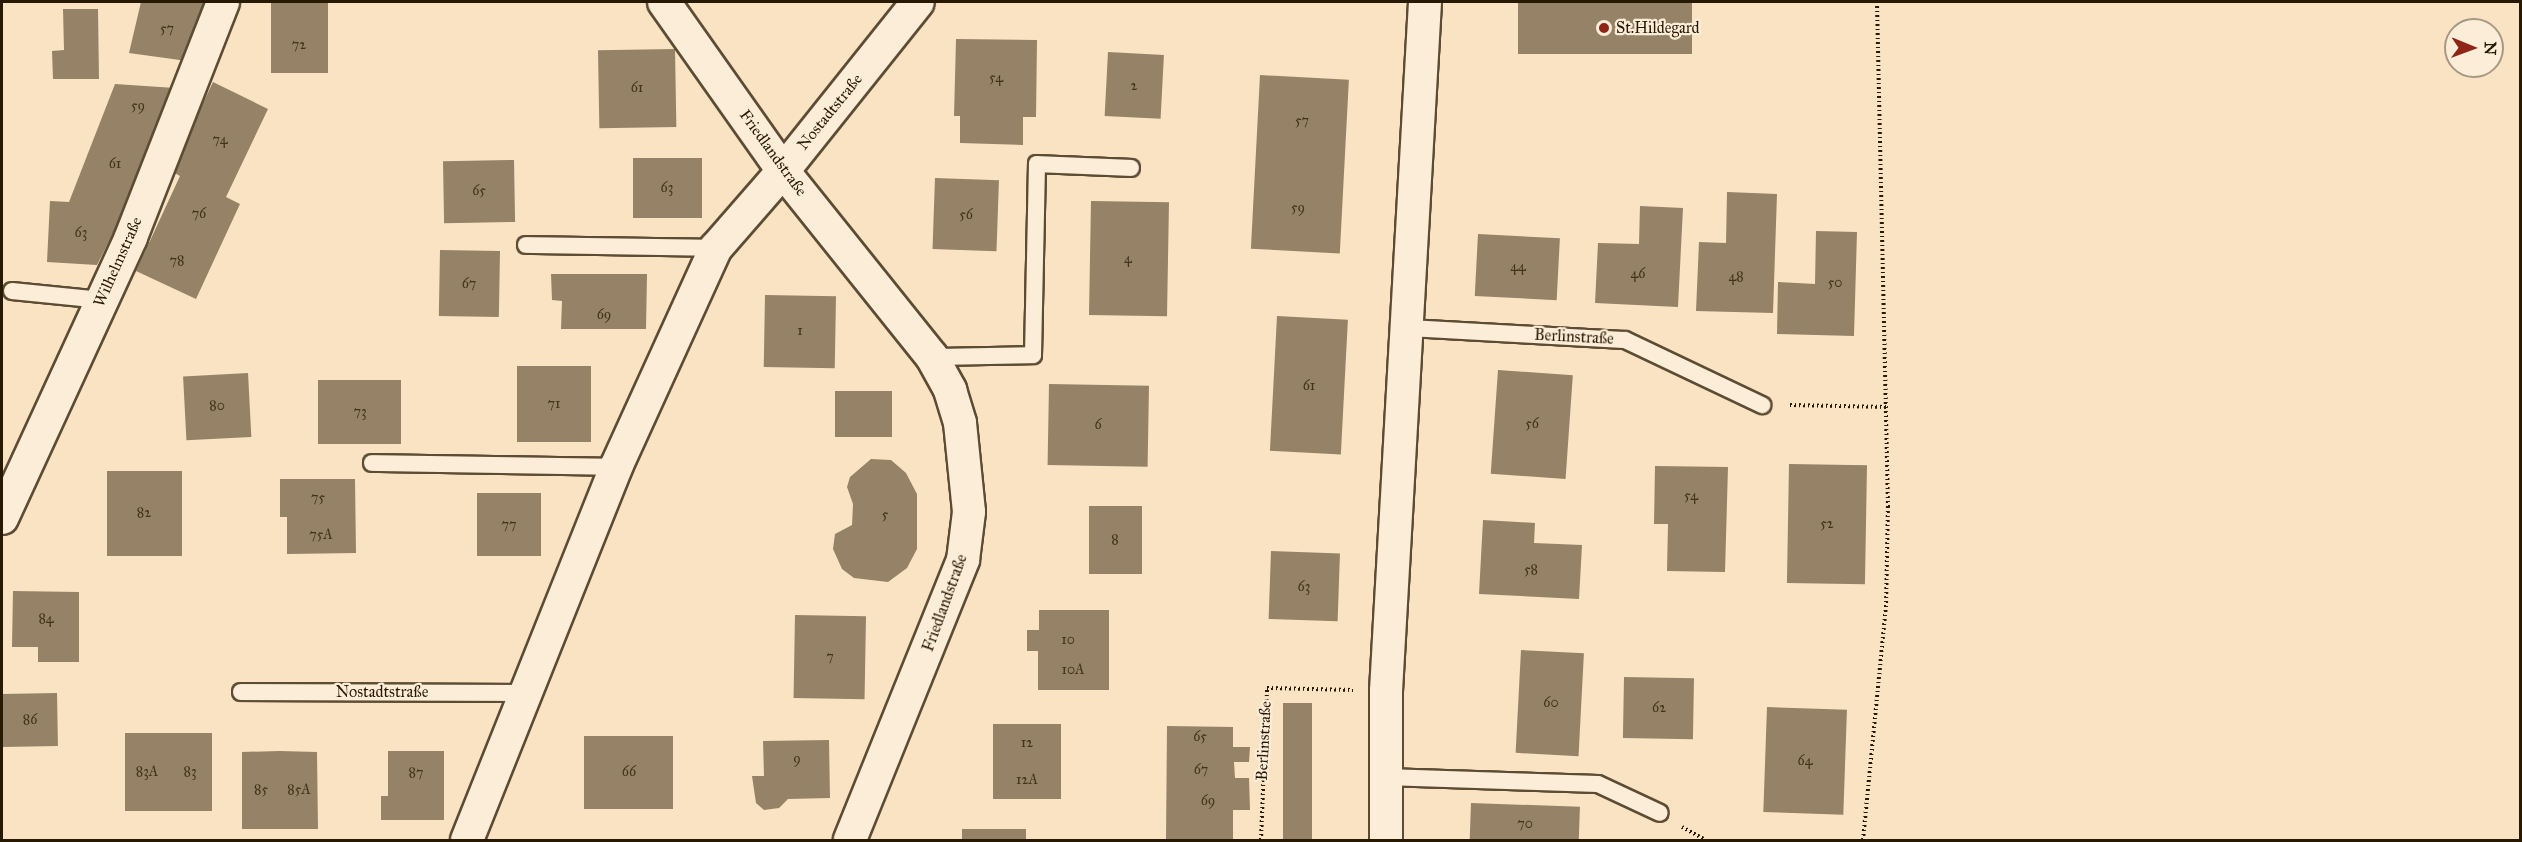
<!DOCTYPE html>
<meta charset="utf-8">
<style>
body{margin:0}
#map{position:relative;width:2522px;height:842px;overflow:hidden;background:#fae3c3;font-family:"IM FELL Great Primer",serif}
div>[style]{position:absolute}
[style*='--x']{left:calc(var(--x)*1px);top:calc(var(--y)*1px);width:calc(var(--w)*1px);rotate:calc(var(--a)*1deg)}
.building>*{inset:0;background:#958267;transform-origin:0 0}
.path>*{height:4px;margin-top:-2px;transform-origin:0;background:repeating-linear-gradient(90deg,#281903 0 1.5px,transparent 0 4.5px)}
.roads{filter:drop-shadow(2px 0 #5c4c33) drop-shadow(-2px 0 #5c4c33) drop-shadow(0 2px #5c4c33) drop-shadow(0 -2px #5c4c33)}
.service>*{height:16px;margin:-8px;padding:0 8px;transform-origin:8px;border-radius:8px;background:#fcedd8}
.minor>*{height:32px;margin:-16px;padding:0 16px;transform-origin:16px;border-radius:16px;background:#fcedd8}
.dots>*{width:16px;height:16px;translate:-50% -50%;box-sizing:border-box;border:3px solid #fcedd8;border-radius:50%}
span{translate:-50% -50%;white-space:nowrap;text-align:center;line-height:1.15;-webkit-text-stroke:4.5px #fcedd8;paint-order:stroke}
.number-label{font-size:14px;color:#43331c}
.number-label span{-webkit-text-stroke-width:0}
.poi-label{font-size:16px;color:#281903}
.left{translate:0 -50%;text-align:left}
.street-label{font-size:16px;color:#281903}
.frame{position:absolute;inset:0;border:3px solid #281903;pointer-events:none}
.north{position:absolute;left:2444px;top:18px;width:60px;height:60px;box-sizing:border-box;background:#fcedd8;border:2px solid #a79883;border-radius:50%;rotate:91deg;font-size:16px;font-weight:700;line-height:24px;text-align:center;color:#281903}
.north::after{content:'';display:block;margin:auto;width:21px;height:27px;background:#8f2418;clip-path:polygon(50% 0,100% 100%,50% 72%,0 100%)}
</style>
<div id="map">
<div class="building">
<div style="clip-path:polygon(141px 2px,209px 2px,187px 61px,129px 53px)"></div>
<div style="left:271px;top:2px;width:57px;height:71px"></div>
<div style="left:1518px;top:2px;width:174px;height:52px"></div>
<div style="clip-path:polygon(63px 9px,98px 9px,99px 79px,53px 79px,52px 51px,64px 50px)"></div>
<div style="clip-path:polygon(956px 39px,1037px 40px,1036px 117px,1023px 117px,1023px 145px,960px 143px,960px 116px,954px 116px)"></div>
<div style="left:675px;top:49px;width:78px;height:77px;rotate:89deg"></div>
<div style="left:1108px;top:52px;width:56px;height:64px;rotate:3deg"></div>
<div style="left:1260px;top:75px;width:89px;height:174px;rotate:3deg"></div>
<div style="clip-path:polygon(213px 82px,268px 109px,226px 197px,240px 204px,196px 299px,136px 271px,180px 176px,171px 171px)"></div>
<div style="clip-path:polygon(115px 84px,175px 88px,127px 205px,97px 265px,47px 262px,50px 201px,69px 202px)"></div>
<div style="left:633px;top:158px;width:69px;height:60px"></div>
<div style="left:514px;top:160px;width:62px;height:71px;rotate:89deg"></div>
<div style="left:935px;top:178px;width:64px;height:71px;rotate:2deg"></div>
<div style="clip-path:polygon(1727px 192px,1777px 194px,1773px 313px,1696px 311px,1699px 242px,1726px 243px)"></div>
<div style="left:1091px;top:201px;width:78px;height:114px;rotate:1deg"></div>
<div style="clip-path:polygon(1640px 206px,1683px 208px,1678px 307px,1595px 303px,1598px 243px,1639px 244px)"></div>
<div style="clip-path:polygon(1816px 231px,1857px 232px,1854px 336px,1777px 334px,1778px 282px,1815px 284px)"></div>
<div style="left:1478px;top:234px;width:82px;height:62px;rotate:3deg"></div>
<div style="left:440px;top:250px;width:60px;height:66px;rotate:1deg"></div>
<div style="clip-path:polygon(551px 274px,647px 274px,646px 329px,561px 329px,562px 301px,552px 300px)"></div>
<div style="left:765px;top:295px;width:71px;height:72px;rotate:1deg"></div>
<div style="left:1277px;top:316px;width:71px;height:135px;rotate:3deg"></div>
<div style="left:517px;top:366px;width:74px;height:76px"></div>
<div style="left:1498px;top:370px;width:75px;height:104px;rotate:4deg"></div>
<div style="left:248px;top:373px;width:64px;height:65px;rotate:87deg"></div>
<div style="left:318px;top:380px;width:83px;height:64px"></div>
<div style="left:1049px;top:384px;width:100px;height:81px;rotate:1deg"></div>
<div style="left:892px;top:391px;width:46px;height:57px;rotate:90deg"></div>
<div style="clip-path:polygon(871px 459px,891px 460px,906px 473px,917px 494px,917px 549px,907px 568px,888px 582px,854px 578px,842px 569px,833px 549px,835px 534px,852px 525px,853px 504px,847px 487px,850px 477px)"></div>
<div style="left:1789px;top:464px;width:78px;height:119px;rotate:1deg"></div>
<div style="clip-path:polygon(1655px 466px,1728px 467px,1725px 572px,1667px 571px,1668px 524px,1654px 524px)"></div>
<div style="left:107px;top:471px;width:75px;height:85px"></div>
<div style="clip-path:polygon(280px 479px,355px 479px,356px 553px,287px 554px,287px 517px,280px 517px)"></div>
<div style="left:477px;top:493px;width:64px;height:63px"></div>
<div style="left:1089px;top:506px;width:53px;height:68px"></div>
<div style="clip-path:polygon(1483px 520px,1535px 523px,1534px 543px,1582px 545px,1579px 599px,1479px 594px)"></div>
<div style="left:1271px;top:551px;width:69px;height:68px;rotate:2deg"></div>
<div style="clip-path:polygon(13px 591px,79px 592px,79px 662px,38px 662px,38px 647px,12px 647px)"></div>
<div style="clip-path:polygon(1039px 610px,1109px 610px,1109px 690px,1038px 690px,1038px 651px,1027px 651px,1027px 630px,1039px 630px)"></div>
<div style="left:795px;top:615px;width:71px;height:83px;rotate:1deg"></div>
<div style="left:1521px;top:650px;width:63px;height:103px;rotate:3deg"></div>
<div style="left:1624px;top:677px;width:70px;height:61px;rotate:1deg"></div>
<div style="left:57px;top:693px;width:53px;height:55px;rotate:89deg"></div>
<div style="left:1283px;top:703px;width:29px;height:137px"></div>
<div style="left:1767px;top:707px;width:80px;height:105px;rotate:2deg"></div>
<div style="left:993px;top:724px;width:68px;height:75px"></div>
<div style="clip-path:polygon(1167px 726px,1233px 727px,1233px 747px,1250px 747px,1249px 762px,1234px 762px,1235px 778px,1249px 778px,1250px 810px,1233px 810px,1233px 840px,1166px 840px)"></div>
<div style="left:125px;top:733px;width:87px;height:78px"></div>
<div style="left:584px;top:736px;width:89px;height:73px"></div>
<div style="clip-path:polygon(829px 740px,830px 798px,788px 799px,779px 808px,764px 810px,756px 803px,752px 776px,764px 776px,763px 741px)"></div>
<div style="clip-path:polygon(279px 751px,317px 752px,318px 829px,242px 829px,242px 752px)"></div>
<div style="clip-path:polygon(388px 751px,444px 751px,444px 820px,381px 820px,381px 796px,388px 796px)"></div>
<div style="left:1471px;top:803px;width:109px;height:37px;rotate:2deg"></div>
<div style="left:962px;top:829px;width:64px;height:11px"></div>
</div>
<div class="path">
<div style="--x:1790;--y:405;--w:98;--a:1.2"></div>
<div style="--x:1682;--y:827;--w:26;--a:29"></div>
<div style="--x:1261;--y:840;--w:152;--a:-87.7"></div>
<div style="--x:1267;--y:688;--w:86;--a:1.3"></div>
<div style="--x:1863;--y:840;--w:234;--a:-84.4"></div>
<div style="--x:1886;--y:607;--w:100;--a:-88.9"></div>
<div style="--x:1888;--y:507;--w:505;--a:-91.25"></div>
</div>
<div class="roads">
<div class="service">
<div style="--x:526;--y:245;--w:190;--a:0.9"></div>
<div style="--x:12;--y:291;--w:90;--a:5.7"></div>
<div style="--x:1408;--y:328;--w:217;--a:3.2"></div>
<div style="--x:1625;--y:340;--w:152;--a:25.4"></div>
<div style="--x:932;--y:357;--w:101;--a:-1.1"></div>
<div style="--x:1033;--y:355;--w:191;--a:-88.8"></div>
<div style="--x:1037;--y:164;--w:94;--a:2.4"></div>
<div style="--x:372;--y:463;--w:244;--a:0.9"></div>
<div style="--x:241;--y:692;--w:283;--a:0.2"></div>
<div style="--x:1385;--y:777;--w:213;--a:1.9"></div>
<div style="--x:1598;--y:784;--w:68;--a:25.1"></div>
</div>
<div class="minor">
<div style="--x:664;--y:2;--w:207;--a:54.8"></div>
<div style="--x:783;--y:171;--w:238;--a:51.3"></div>
<div style="--x:932;--y:357;--w:38;--a:61"></div>
<div style="--x:950;--y:390;--w:34;--a:73"></div>
<div style="--x:960;--y:423;--w:89;--a:84.2"></div>
<div style="--x:969;--y:512;--w:48;--a:97.1"></div>
<div style="--x:963;--y:560;--w:302;--a:112"></div>
<div style="--x:2;--y:518;--w:309;--a:-65.3"></div>
<div style="--x:131;--y:237;--w:252;--a:-68.6"></div>
<div style="--x:467;--y:840;--w:402;--a:-68.2"></div>
<div style="--x:616;--y:467;--w:241;--a:-65.5"></div>
<div style="--x:716;--y:248;--w:102;--a:-49"></div>
<div style="--x:783;--y:171;--w:216;--a:-51.4"></div>
<div style="--x:1386;--y:840;--w:149;--a:-90"></div>
<div style="--x:1386;--y:691;--w:690;--a:-86.76"></div>
</div>
</div>
<div class="dots">
<div style="left:1604px;top:28px;background:#8f2418"></div>
</div>
<div class="number-label">
<span style="left:167px;top:29px">57</span>
<span style="left:299px;top:45px">72</span>
<span style="left:996px;top:78px">54</span>
<span style="left:1134px;top:86px">2</span>
<span style="left:637px;top:88px">61</span>
<span style="left:138px;top:106px">59</span>
<span style="left:1302px;top:121px">57</span>
<span style="left:220px;top:140px">74</span>
<span style="left:115px;top:164px">61</span>
<span style="left:667px;top:188px">63</span>
<span style="left:479px;top:191px">65</span>
<span style="left:1298px;top:208px">59</span>
<span style="left:199px;top:214px">76</span>
<span style="left:966px;top:215px">56</span>
<span style="left:81px;top:233px">63</span>
<span style="left:1128px;top:259px">4</span>
<span style="left:177px;top:261px">78</span>
<span style="left:1518px;top:267px">44</span>
<span style="left:1638px;top:274px">46</span>
<span style="left:1736px;top:277px">48</span>
<span style="left:1835px;top:283px">50</span>
<span style="left:469px;top:284px">67</span>
<span style="left:604px;top:315px">69</span>
<span style="left:800px;top:331px">1</span>
<span style="left:1309px;top:386px">61</span>
<span style="left:554px;top:404px">71</span>
<span style="left:217px;top:406px">80</span>
<span style="left:360px;top:412px">73</span>
<span style="left:1532px;top:424px">56</span>
<span style="left:1098px;top:425px">6</span>
<span style="left:1691px;top:496px">54</span>
<span style="left:318px;top:498px">75</span>
<span style="left:144px;top:513px">82</span>
<span style="left:885px;top:515px">5</span>
<span style="left:1827px;top:524px">52</span>
<span style="left:509px;top:525px">77</span>
<span style="left:321px;top:535px">75A</span>
<span style="left:1115px;top:540px">8</span>
<span style="left:1531px;top:570px">58</span>
<span style="left:1304px;top:587px">63</span>
<span style="left:46px;top:619px">84</span>
<span style="left:1068px;top:640px">10</span>
<span style="left:830px;top:657px">7</span>
<span style="left:1073px;top:670px">10A</span>
<span style="left:1551px;top:703px">60</span>
<span style="left:1659px;top:708px">62</span>
<span style="left:30px;top:720px">86</span>
<span style="left:1200px;top:737px">65</span>
<span style="left:1027px;top:743px">12</span>
<span style="left:797px;top:759px">9</span>
<span style="left:1805px;top:761px">64</span>
<span style="left:1201px;top:770px">67</span>
<span style="left:147px;top:772px">83A</span>
<span style="left:190px;top:772px">83</span>
<span style="left:629px;top:772px">66</span>
<span style="left:416px;top:773px">87</span>
<span style="left:1027px;top:780px">12A</span>
<span style="left:261px;top:790px">85</span>
<span style="left:299px;top:790px">85A</span>
<span style="left:1208px;top:801px">69</span>
<span style="left:1525px;top:824px">70</span>
</div>
<div class="poi-label">
<span class="left" style="left:1616px;top:28px">St.Hildegard</span>
</div>
<div class="street-label">
<span style="left:830px;top:112px;rotate:-51deg">Nostadtstraße</span>
<span style="left:773px;top:153px;rotate:54deg">Friedlandstraße</span>
<span style="left:118px;top:262px;rotate:-66deg">Wilhelmstraße</span>
<span style="left:1574px;top:337px;rotate:3deg">Berlinstraße</span>
<span style="left:945px;top:603px;rotate:-70deg">Friedlandstraße</span>
<span style="left:382px;top:692px">Nostadtstraße</span>
<span style="left:1264px;top:741px;rotate:-87deg">Berlinstraße</span>
</div>
<div class="frame"></div>
<div class="north">N</div>
</div>
